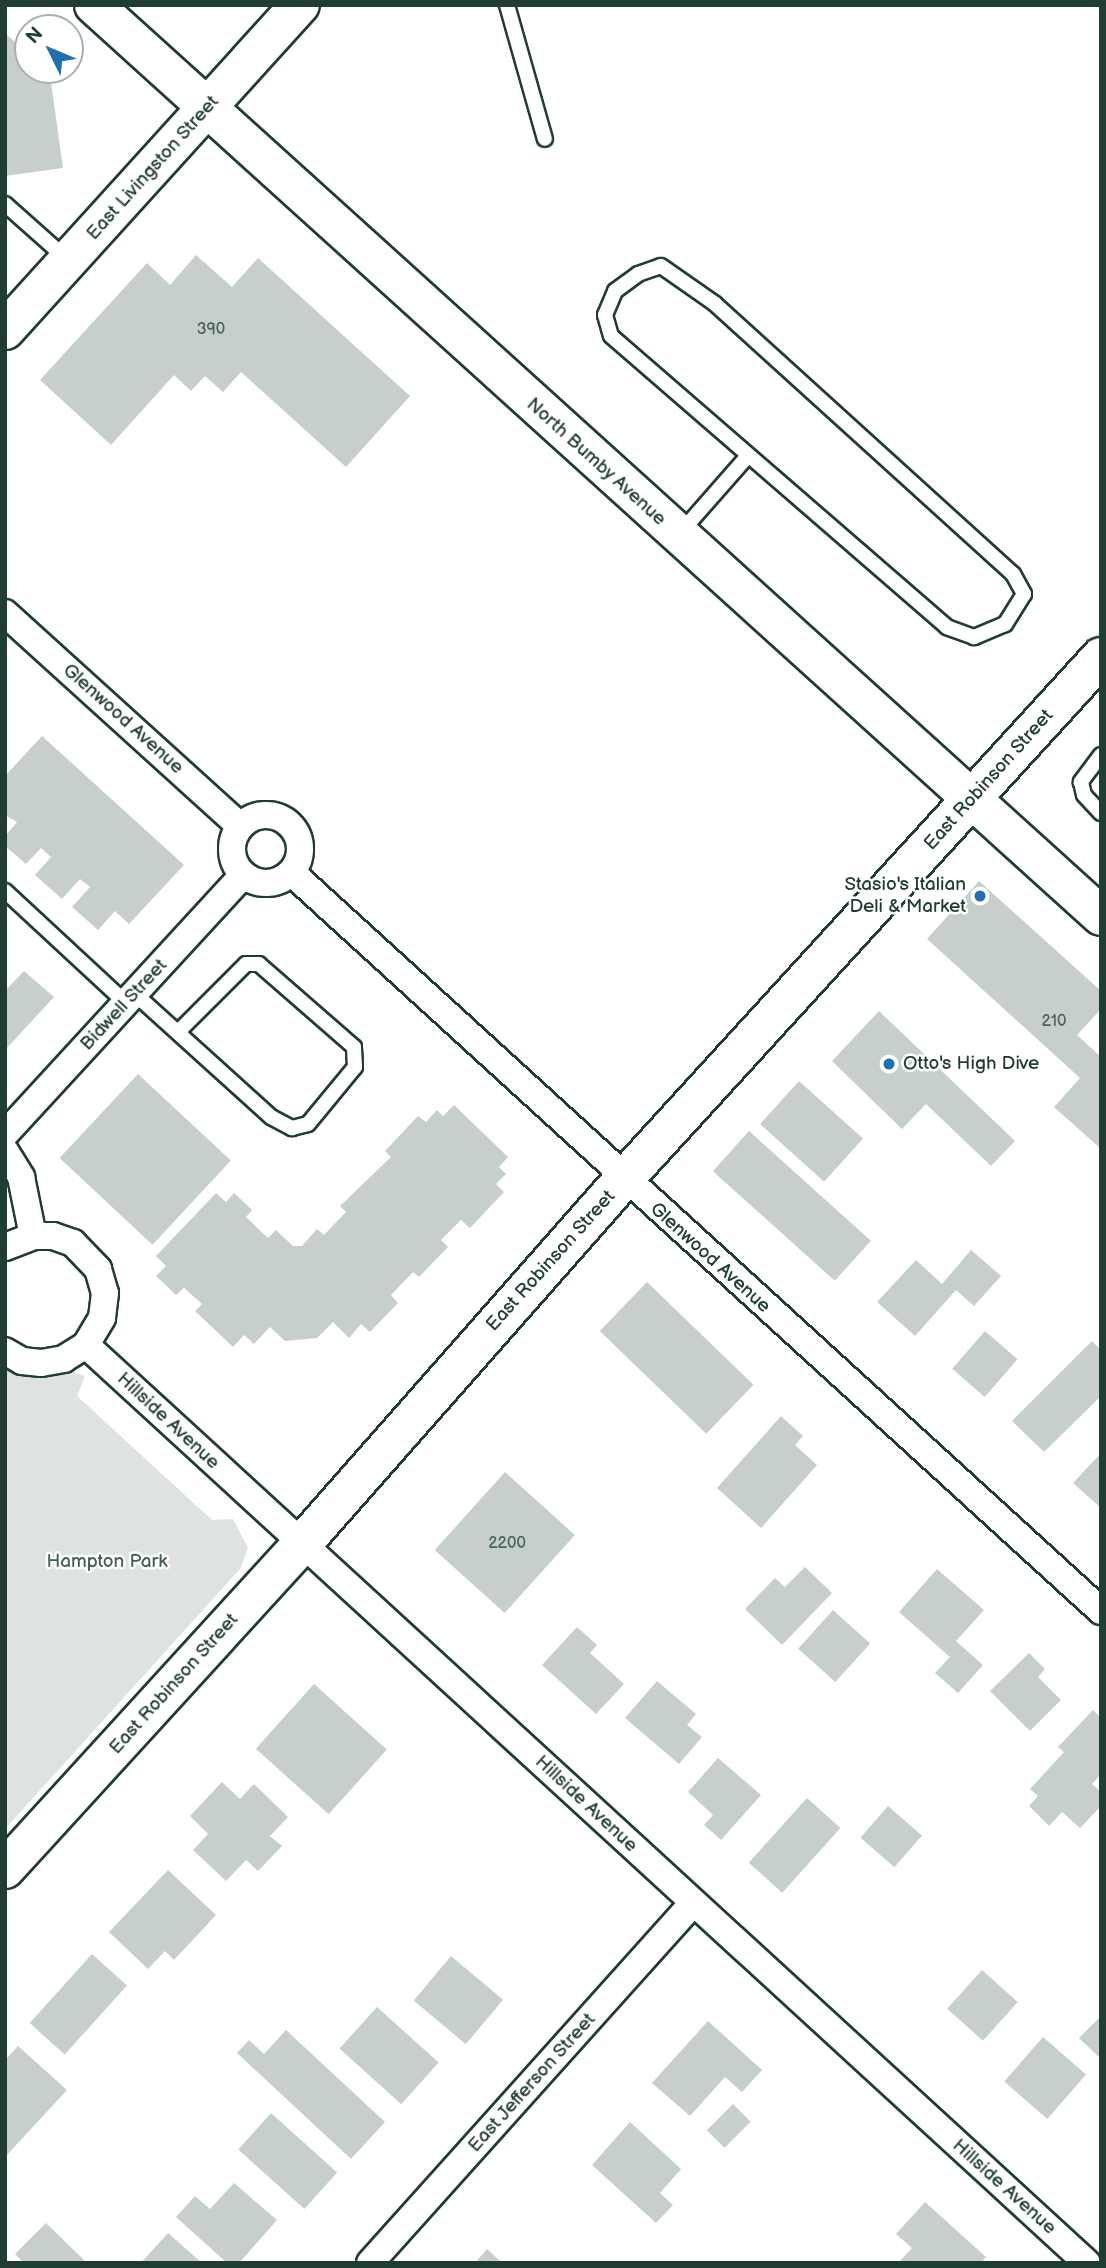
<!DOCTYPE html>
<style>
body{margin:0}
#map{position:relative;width:1106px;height:2268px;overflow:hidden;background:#fff;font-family:"Balsamiq Sans",sans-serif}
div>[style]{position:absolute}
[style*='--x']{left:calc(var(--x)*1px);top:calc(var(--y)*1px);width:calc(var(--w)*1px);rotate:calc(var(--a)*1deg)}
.green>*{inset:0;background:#dee3e2}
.building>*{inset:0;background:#c7cfcc;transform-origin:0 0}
.roads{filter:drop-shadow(2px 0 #1f3d34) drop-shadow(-2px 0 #1f3d34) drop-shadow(0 2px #1f3d34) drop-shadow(0 -2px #1f3d34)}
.lane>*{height:14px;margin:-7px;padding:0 7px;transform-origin:7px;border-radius:7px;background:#fff}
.street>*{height:26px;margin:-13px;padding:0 13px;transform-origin:13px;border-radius:13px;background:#fff}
.street>.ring{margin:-13px;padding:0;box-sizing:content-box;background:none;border:26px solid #fff;border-radius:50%}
.secondary>*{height:38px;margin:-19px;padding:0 19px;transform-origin:19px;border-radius:19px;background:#fff}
.dots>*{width:19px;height:19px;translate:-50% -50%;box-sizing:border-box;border:4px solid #fff;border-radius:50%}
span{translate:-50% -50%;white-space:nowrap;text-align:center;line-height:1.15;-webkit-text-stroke:5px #fff;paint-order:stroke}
.number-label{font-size:16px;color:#49625a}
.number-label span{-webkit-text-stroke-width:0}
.street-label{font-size:19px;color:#1f3d34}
.poi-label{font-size:19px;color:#1f3d34}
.right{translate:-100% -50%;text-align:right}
.left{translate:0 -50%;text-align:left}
.park-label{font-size:19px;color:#455e57}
.frame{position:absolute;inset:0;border:7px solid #1f3d34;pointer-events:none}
.north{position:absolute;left:14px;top:14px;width:70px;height:70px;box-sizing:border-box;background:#fff;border:2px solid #a5b1ae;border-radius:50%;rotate:313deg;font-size:19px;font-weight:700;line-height:28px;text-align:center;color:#1f3d34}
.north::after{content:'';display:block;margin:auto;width:24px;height:32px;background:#1f6fb2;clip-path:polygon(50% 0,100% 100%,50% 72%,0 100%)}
</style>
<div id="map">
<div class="green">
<div style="clip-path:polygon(46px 1362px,85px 1376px,77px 1396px,212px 1520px,233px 1519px,248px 1548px,240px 1569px,5px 1829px,5px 1370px)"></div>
</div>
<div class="building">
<div style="clip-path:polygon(5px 33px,28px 54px,28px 70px,45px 70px,50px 75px,63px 168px,5px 176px)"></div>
<div style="clip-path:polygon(196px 255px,232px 287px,258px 258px,410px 396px,346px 467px,241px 372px,223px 392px,205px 376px,191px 391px,174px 375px,111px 445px,40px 380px,147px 263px,170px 285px)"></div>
<div style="clip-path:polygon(42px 736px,184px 865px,129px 924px,115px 911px,98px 930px,72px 907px,90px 887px,80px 879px,62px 899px,35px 875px,51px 857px,41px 848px,26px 864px,5px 846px,5px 836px,17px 822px,5px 815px,5px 776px)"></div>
<div style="clip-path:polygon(979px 881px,1101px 991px,1101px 1009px,1077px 1035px,1101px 1057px,1101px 1149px,1054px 1107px,1080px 1078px,927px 939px)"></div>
<div style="clip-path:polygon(24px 971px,54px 997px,5px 1050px,5px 991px)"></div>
<div style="clip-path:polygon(879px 1011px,1015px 1141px,991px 1166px,926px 1104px,902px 1129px,832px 1061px)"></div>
<div style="left:138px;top:1074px;width:127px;height:115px;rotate:43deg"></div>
<div style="left:799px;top:1081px;width:86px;height:58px;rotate:42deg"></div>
<div style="clip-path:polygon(454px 1105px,508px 1157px,499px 1167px,506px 1174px,496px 1184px,504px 1192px,470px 1228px,461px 1220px,441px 1240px,448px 1247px,419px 1277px,413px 1272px,391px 1295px,398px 1303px,370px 1332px,361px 1324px,349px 1338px,333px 1322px,317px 1338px,285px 1341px,270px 1327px,254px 1344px,244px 1335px,233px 1347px,195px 1311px,202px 1304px,184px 1288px,176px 1295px,156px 1276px,166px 1266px,156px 1256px,216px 1193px,226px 1202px,234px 1193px,252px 1210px,246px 1217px,268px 1238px,276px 1230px,293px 1246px,302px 1246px,317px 1229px,324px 1235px,346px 1212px,340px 1206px,391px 1157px,385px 1151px,418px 1116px,426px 1122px,437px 1110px,443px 1116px)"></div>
<div style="left:749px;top:1131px;width:164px;height:54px;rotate:42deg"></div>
<div style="clip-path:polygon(971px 1250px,1001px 1276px,974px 1306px,956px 1290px,915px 1336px,877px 1302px,916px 1260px,942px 1284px)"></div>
<div style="left:647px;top:1282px;width:148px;height:68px;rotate:44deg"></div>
<div style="left:985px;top:1331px;width:43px;height:50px;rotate:41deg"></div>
<div style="clip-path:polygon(1092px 1341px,1101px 1350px,1101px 1396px,1044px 1452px,1012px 1421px)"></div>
<div style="clip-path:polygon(781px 1416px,803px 1436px,795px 1445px,817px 1465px,761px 1528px,717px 1488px)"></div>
<div style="clip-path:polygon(1101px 1453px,1101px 1508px,1073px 1483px)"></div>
<div style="left:505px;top:1472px;width:94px;height:105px;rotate:42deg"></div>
<div style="clip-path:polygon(805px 1567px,832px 1593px,782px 1645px,745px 1609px,775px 1578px,785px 1587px)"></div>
<div style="clip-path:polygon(937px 1569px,984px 1610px,956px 1641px,983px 1665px,958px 1693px,935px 1673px,950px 1657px,899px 1612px)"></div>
<div style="left:833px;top:1610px;width:50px;height:52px;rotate:42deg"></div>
<div style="clip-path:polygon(577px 1627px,597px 1645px,590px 1653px,624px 1684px,596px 1714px,542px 1665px)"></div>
<div style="clip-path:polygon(1029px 1653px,1045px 1669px,1038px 1677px,1061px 1700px,1030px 1731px,990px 1691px)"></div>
<div style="clip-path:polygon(657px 1681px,696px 1714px,687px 1725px,702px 1737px,679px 1764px,625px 1718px)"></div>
<div style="left:314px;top:1684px;width:98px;height:87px;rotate:42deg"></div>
<div style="clip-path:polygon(1093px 1710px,1101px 1718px,1101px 1774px,1092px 1784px,1101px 1792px,1101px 1806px,1080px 1828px,1062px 1812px,1049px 1826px,1029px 1806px,1038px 1796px,1030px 1789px,1064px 1752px,1058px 1747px)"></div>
<div style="clip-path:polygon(718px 1758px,761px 1795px,721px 1840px,704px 1825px,713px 1815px,688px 1792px)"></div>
<div style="clip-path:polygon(222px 1782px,240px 1799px,254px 1784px,288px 1817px,270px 1836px,282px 1846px,258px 1871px,246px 1860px,226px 1881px,193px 1850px,208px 1834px,190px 1816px)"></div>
<div style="left:807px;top:1798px;width:45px;height:87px;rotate:42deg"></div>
<div style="left:888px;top:1806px;width:45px;height:42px;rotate:41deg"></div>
<div style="clip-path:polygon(168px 1870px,216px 1915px,174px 1960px,165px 1951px,148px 1969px,109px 1932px)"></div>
<div style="left:92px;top:1954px;width:47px;height:93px;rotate:42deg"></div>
<div style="left:451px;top:1956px;width:68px;height:58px;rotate:40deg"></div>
<div style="left:982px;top:1970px;width:48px;height:52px;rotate:42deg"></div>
<div style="left:377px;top:2007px;width:83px;height:56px;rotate:42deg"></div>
<div style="clip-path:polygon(1101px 2016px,1101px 2059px,1079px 2038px)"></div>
<div style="clip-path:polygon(708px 2021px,762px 2070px,742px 2092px,725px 2077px,690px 2116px,652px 2083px)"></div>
<div style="clip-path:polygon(286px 2030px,385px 2122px,351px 2159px,237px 2053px,249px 2040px,264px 2054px)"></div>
<div style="left:1043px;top:2037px;width:57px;height:59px;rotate:41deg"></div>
<div style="clip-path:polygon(18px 2046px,67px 2090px,5px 2157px,5px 2060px)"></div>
<div style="left:733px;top:2104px;width:25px;height:37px;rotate:45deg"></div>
<div style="left:271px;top:2113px;width:89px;height:49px;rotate:42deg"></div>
<div style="clip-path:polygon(630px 2122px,681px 2169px,660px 2193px,673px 2205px,656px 2223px,592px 2165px)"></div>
<div style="clip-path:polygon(234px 2183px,277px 2220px,239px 2263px,227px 2263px,176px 2217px,195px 2196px,210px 2209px)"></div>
<div style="clip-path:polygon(925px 2202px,986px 2257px,981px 2263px,898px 2263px,912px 2248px,896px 2234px)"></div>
<div style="clip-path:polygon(46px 2223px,84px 2260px,82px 2263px,24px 2263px,15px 2254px)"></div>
<div style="clip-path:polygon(168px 2233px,202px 2263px,141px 2263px)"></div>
<div style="clip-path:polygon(487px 2249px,502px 2263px,475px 2263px)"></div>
</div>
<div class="roads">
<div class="lane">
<div style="--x:507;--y:5;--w:139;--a:74.2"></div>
<div style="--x:5;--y:204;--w:83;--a:41.6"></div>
<div style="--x:661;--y:266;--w:65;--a:34.9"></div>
<div style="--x:714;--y:303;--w:404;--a:42.2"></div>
<div style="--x:1013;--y:574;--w:23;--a:61"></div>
<div style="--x:1024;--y:594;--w:36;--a:122"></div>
<div style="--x:1005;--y:624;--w:34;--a:157"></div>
<div style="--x:974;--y:637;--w:29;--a:-160"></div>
<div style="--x:947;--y:627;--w:444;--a:-139.1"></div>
<div style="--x:611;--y:336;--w:22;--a:-106"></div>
<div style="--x:605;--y:315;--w:26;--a:-67"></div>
<div style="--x:615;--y:291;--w:29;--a:-36"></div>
<div style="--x:638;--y:274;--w:24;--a:-19"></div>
<div style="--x:681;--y:532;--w:100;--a:-48.7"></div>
<div style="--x:1101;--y:755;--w:34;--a:127"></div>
<div style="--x:1081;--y:782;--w:13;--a:77"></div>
<div style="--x:1084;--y:795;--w:25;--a:47"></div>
<div style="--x:5;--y:891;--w:165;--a:42.8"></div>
<div style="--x:135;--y:994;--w:183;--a:42.1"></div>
<div style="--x:271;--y:1117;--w:24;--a:28"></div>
<div style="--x:292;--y:1128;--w:16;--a:-14"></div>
<div style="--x:308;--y:1124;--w:74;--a:-50.5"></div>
<div style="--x:355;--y:1067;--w:20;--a:-93"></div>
<div style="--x:354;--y:1047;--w:126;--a:-138.9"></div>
<div style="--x:259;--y:964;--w:13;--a:180"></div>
<div style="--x:246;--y:964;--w:96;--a:135"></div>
</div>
<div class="street">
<div style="--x:5;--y:613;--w:317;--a:42.2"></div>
<div class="ring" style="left:232px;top:815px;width:42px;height:42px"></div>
<div style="--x:292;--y:873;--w:1095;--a:42.37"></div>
<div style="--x:5;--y:1134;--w:352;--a:-47.4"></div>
<div style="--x:5;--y:1151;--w:31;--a:58"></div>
<div style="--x:21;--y:1177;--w:60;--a:78.5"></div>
<div style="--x:5;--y:1247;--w:30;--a:-21"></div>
<div style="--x:33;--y:1236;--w:20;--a:0"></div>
<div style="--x:53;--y:1236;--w:21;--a:19"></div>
<div style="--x:73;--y:1243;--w:36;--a:46"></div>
<div style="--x:98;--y:1269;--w:25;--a:74"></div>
<div style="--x:105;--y:1293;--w:25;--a:97"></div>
<div style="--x:102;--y:1318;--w:31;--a:121"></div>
<div style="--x:86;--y:1345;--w:26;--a:148"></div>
<div style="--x:64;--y:1359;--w:23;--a:170"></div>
<div style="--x:41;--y:1363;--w:19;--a:-174"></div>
<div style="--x:22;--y:1361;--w:20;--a:-150"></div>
<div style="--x:86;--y:1345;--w:1358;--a:42.52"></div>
<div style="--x:370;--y:2263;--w:484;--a:-48.1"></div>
</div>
<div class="secondary">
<div style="--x:94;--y:5;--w:1358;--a:42.13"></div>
<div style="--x:5;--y:330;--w:439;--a:-47.8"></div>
<div style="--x:5;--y:1869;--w:440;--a:-47.6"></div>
<div style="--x:302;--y:1544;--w:487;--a:-48.6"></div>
<div style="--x:624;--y:1179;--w:707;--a:-47.58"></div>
</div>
</div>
<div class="dots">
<div style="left:980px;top:896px;background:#1f6fb2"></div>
<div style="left:889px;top:1064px;background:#1f6fb2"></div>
</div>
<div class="number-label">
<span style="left:211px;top:330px">390</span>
<span style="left:1054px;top:1022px">210</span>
<span style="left:507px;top:1544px">2200</span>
</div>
<div class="street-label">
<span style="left:153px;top:168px;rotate:-48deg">East Livingston Street</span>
<span style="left:596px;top:462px;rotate:42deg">North Bumby Avenue</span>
<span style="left:123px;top:719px;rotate:42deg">Glenwood Avenue</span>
<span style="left:989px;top:780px;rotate:-48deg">East Robinson Street</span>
<span style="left:124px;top:1005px;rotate:-47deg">Bidwell Street</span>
<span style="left:710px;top:1258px;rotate:42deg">Glenwood Avenue</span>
<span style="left:551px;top:1261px;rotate:-48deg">East Robinson Street</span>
<span style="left:168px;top:1421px;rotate:43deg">Hillside Avenue</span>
<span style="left:174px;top:1684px;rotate:-48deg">East Robinson Street</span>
<span style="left:586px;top:1804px;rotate:43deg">Hillside Avenue</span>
<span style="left:532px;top:2083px;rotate:-48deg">East Jefferson Street</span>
<span style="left:1004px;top:2187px;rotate:42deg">Hillside Avenue</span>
</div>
<div class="poi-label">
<span class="right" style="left:966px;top:896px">Stasio's Italian<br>Deli &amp; Market</span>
<span class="left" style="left:903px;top:1064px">Otto's High Dive</span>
</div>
<div class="park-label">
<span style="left:107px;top:1562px">Hampton Park</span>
</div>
<div class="frame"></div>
<div class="north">N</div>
</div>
